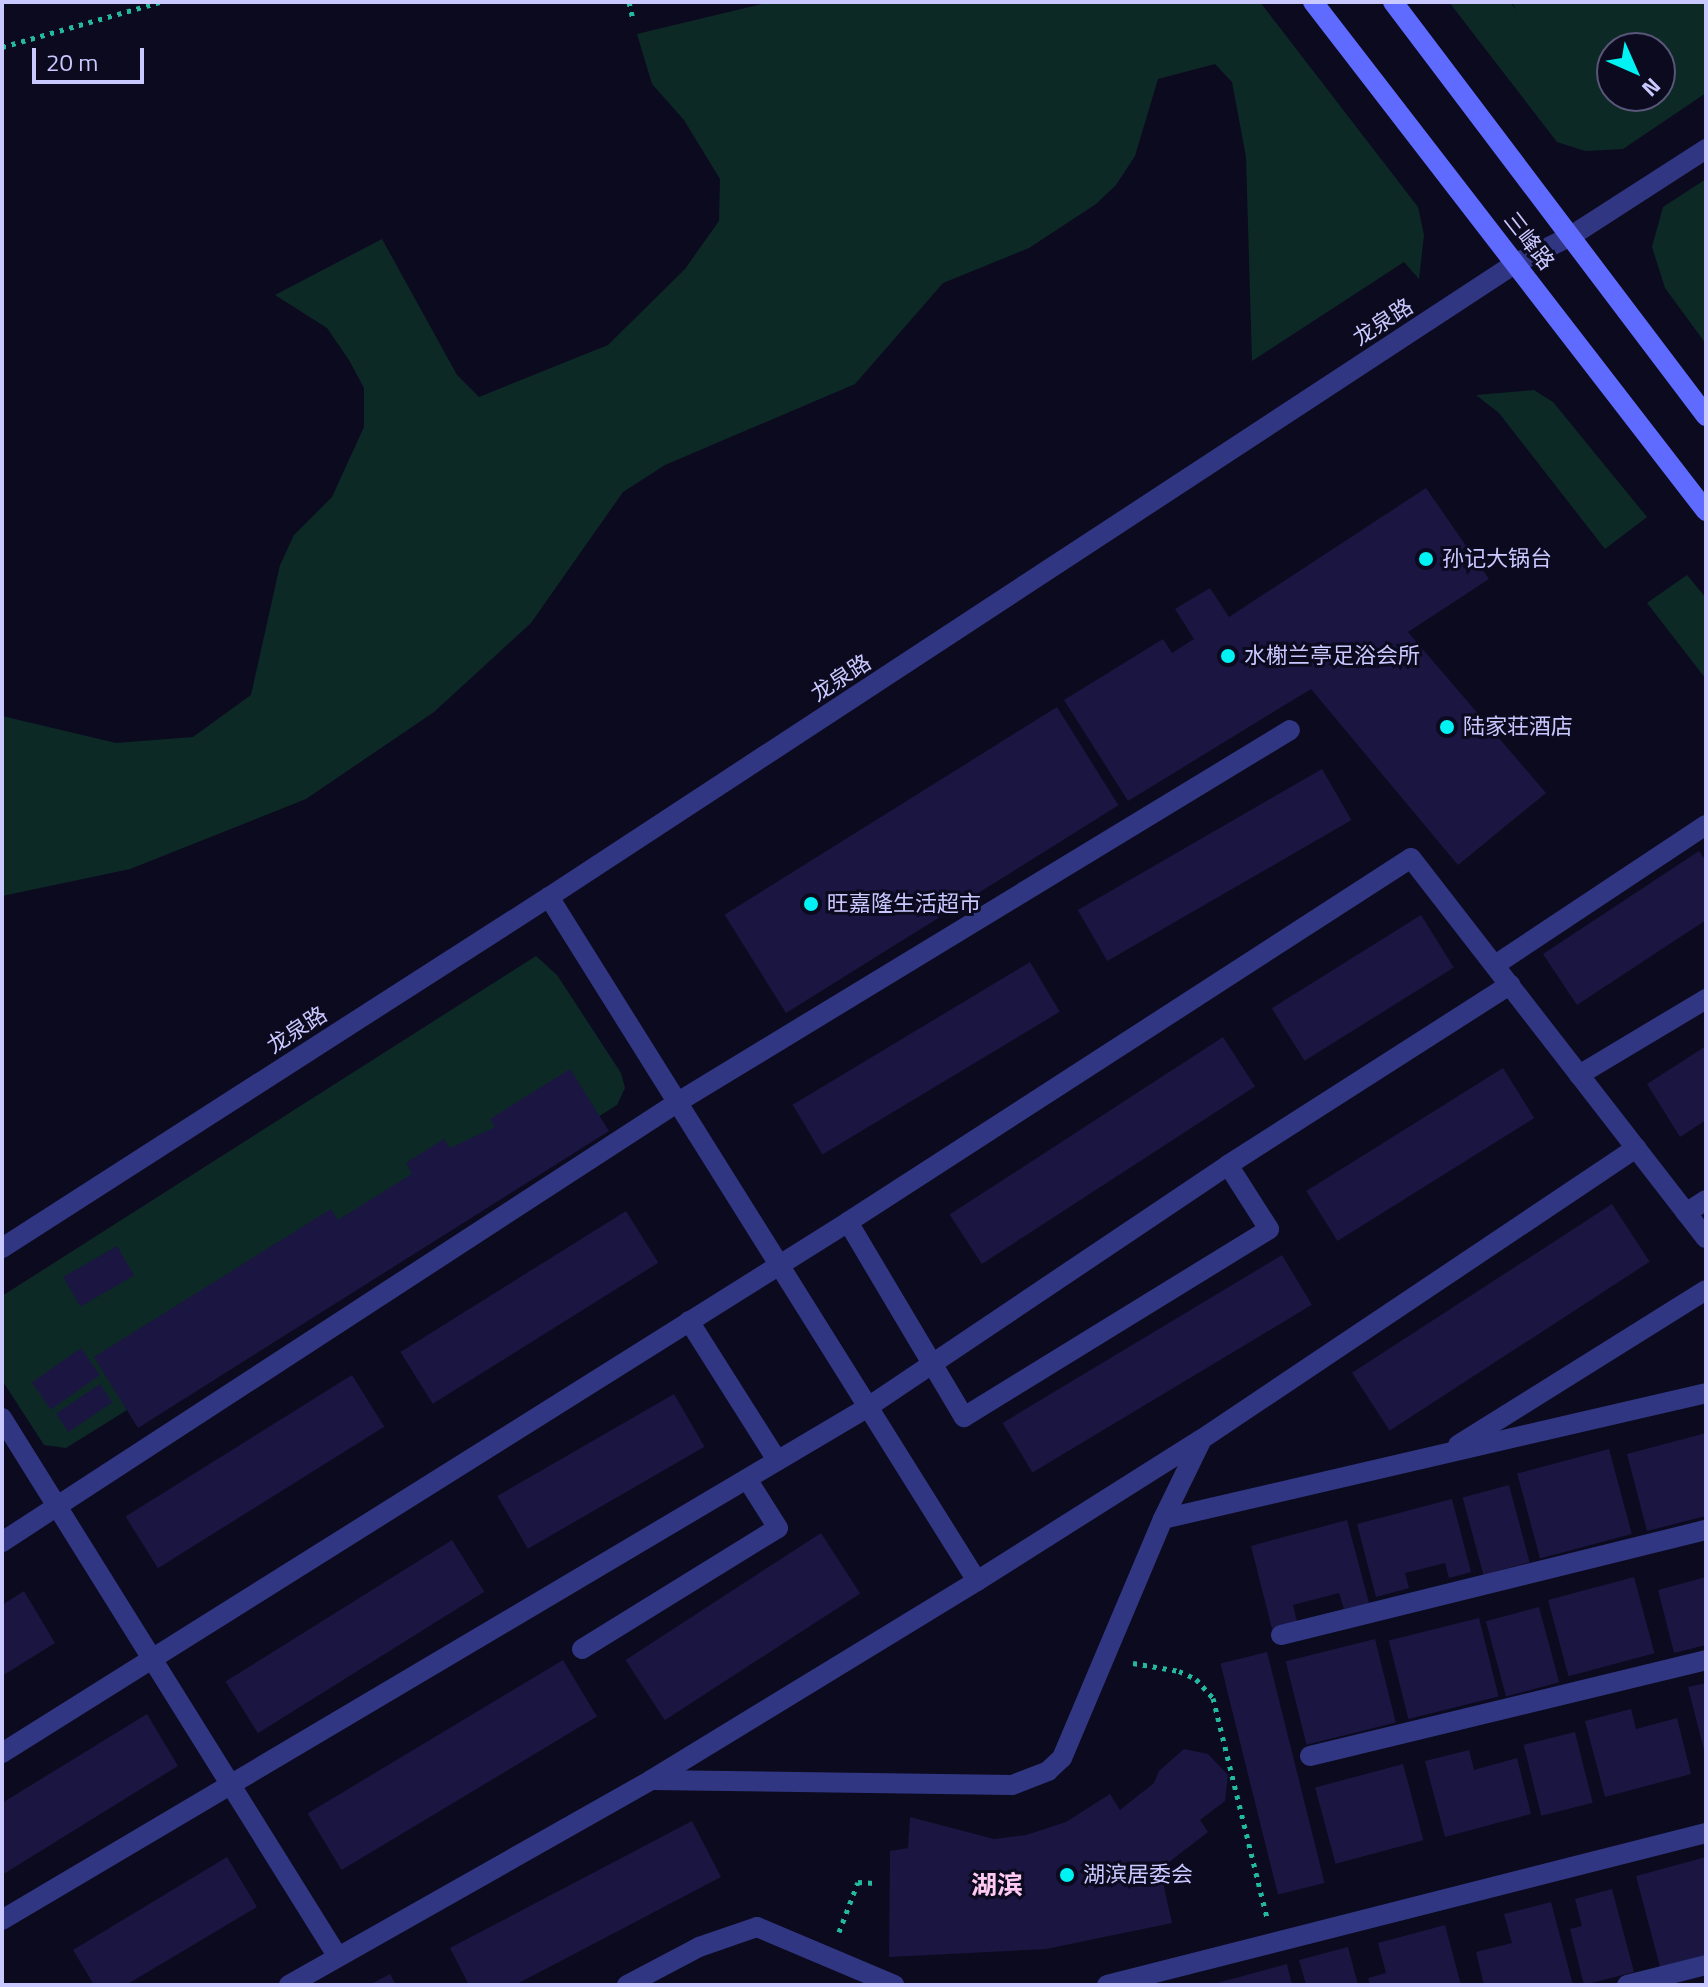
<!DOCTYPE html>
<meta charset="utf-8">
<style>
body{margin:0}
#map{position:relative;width:1708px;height:1987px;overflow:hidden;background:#0c0a1f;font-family:"Titillium Web","Noto Sans SC",sans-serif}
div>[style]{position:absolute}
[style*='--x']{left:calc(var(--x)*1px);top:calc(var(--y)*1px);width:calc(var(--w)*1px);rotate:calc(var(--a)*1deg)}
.green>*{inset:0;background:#0d2926}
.building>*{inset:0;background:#1a1541;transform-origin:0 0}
.path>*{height:5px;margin-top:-2.5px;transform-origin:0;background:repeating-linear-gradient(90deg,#23b9a1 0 4px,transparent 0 10px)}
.service>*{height:20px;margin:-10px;padding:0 10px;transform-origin:10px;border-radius:10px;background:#313682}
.tertiary>*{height:20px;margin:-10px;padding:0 10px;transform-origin:10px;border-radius:10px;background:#313682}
.secondary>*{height:20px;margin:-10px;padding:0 10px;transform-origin:10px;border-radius:10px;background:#5f6bff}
.dots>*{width:22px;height:22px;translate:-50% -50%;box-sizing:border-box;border:4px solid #0c0a1f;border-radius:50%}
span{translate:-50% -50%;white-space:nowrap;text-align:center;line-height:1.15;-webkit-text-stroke:6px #0c0a1f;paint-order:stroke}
.street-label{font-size:22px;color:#c9c8ff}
.poi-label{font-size:22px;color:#c9c8ff}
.left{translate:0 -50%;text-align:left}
.quarter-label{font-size:26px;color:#ffcaf1;font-weight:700}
.frame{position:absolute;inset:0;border:4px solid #c9c8ff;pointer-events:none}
.north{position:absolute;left:1596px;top:32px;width:80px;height:80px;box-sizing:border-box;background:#0c0a1f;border:2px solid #585679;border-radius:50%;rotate:135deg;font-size:22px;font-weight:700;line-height:32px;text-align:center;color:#c9c8ff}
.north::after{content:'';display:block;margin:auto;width:28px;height:36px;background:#00f2f3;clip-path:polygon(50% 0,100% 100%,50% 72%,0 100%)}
.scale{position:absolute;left:32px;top:48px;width:112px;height:36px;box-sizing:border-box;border:4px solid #c9c8ff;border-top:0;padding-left:10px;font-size:24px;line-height:28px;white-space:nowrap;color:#c9c8ff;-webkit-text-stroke:6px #0c0a1f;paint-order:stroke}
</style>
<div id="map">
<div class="green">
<div style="clip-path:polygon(770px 2px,1260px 2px,1418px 207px,1424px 235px,1419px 279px,1404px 262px,1252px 361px,1246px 157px,1232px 82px,1215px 64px,1158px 79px,1135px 156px,1116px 185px,1096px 204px,1029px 248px,943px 283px,855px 384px,665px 465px,623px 492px,531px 623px,434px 712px,306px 799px,130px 869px,2px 896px,2px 716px,116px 743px,193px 737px,251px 695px,280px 565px,294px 535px,332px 497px,364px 427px,364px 388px,349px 360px,327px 328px,275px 295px,382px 239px,457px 375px,479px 397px,608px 345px,685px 269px,719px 221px,720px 179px,684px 120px,652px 84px,637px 34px)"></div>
<div style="clip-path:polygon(evenodd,1449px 2px,1510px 2px,1516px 10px,1512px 2px,1706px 2px,1706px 93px,1623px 149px,1585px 151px,1557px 142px,1449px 2px,1660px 48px,1660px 96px,1612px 96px,1612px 48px,1660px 48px)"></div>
<div style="clip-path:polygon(1706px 179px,1706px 344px,1665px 288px,1652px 247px,1663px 207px)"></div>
<div style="clip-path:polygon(1534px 390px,1553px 402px,1647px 517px,1605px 549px,1499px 413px,1476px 395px)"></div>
<div style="clip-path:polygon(1687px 575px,1706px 598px,1706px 679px,1647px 603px)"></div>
<div style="clip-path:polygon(536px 956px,557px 975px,621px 1073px,625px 1088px,617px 1105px,66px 1448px,44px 1445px,2px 1380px,2px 1296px)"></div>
</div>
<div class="building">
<div style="clip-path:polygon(1426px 488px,1489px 579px,1408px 632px,1546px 793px,1458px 865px,1311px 689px,1128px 801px,1064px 700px,1163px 639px,1172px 653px,1194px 639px,1175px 609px,1210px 588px,1229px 617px)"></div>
<div style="left:1057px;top:707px;width:116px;height:392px;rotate:58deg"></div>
<div style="left:1322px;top:769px;width:59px;height:282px;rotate:60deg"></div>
<div style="clip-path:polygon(1699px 851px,1706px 861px,1706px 920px,1577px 1005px,1543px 954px)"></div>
<div style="left:1421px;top:915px;width:62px;height:176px;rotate:58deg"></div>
<div style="left:1030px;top:962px;width:58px;height:277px;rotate:59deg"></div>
<div style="left:1223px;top:1037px;width:59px;height:326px;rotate:57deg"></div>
<div style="clip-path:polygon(1706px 1046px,1706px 1120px,1680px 1137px,1647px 1084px)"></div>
<div style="left:1503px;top:1068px;width:59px;height:232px;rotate:58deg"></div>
<div style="clip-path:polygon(570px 1069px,609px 1131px,138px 1428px,94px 1357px,331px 1209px,338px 1220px,412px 1174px,406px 1163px,444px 1139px,450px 1148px,495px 1127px,490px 1119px)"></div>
<div style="left:1612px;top:1204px;width:69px;height:310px;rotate:57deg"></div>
<div style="left:626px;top:1211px;width:61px;height:266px;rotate:58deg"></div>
<div style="left:117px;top:1246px;width:34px;height:62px;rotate:60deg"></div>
<div style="left:1282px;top:1255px;width:58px;height:326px;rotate:59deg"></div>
<div style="left:81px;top:1348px;width:33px;height:60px;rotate:55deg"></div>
<div style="left:352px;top:1375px;width:61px;height:267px;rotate:58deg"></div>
<div style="left:100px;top:1384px;width:22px;height:53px;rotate:56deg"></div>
<div style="left:674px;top:1394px;width:61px;height:204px;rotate:60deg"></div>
<div style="clip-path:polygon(1706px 1433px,1706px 1516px,1647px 1531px,1627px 1454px)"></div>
<div style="left:1609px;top:1449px;width:88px;height:95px;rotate:75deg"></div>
<div style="left:1509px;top:1485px;width:80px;height:48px;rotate:75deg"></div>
<div style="clip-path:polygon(1452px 1499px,1471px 1572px,1449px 1578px,1445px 1563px,1405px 1573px,1409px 1588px,1376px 1597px,1357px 1524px)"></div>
<div style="clip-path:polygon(1347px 1520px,1369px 1603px,1344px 1609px,1339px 1593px,1293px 1605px,1297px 1622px,1272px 1629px,1251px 1546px)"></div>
<div style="left:821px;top:1533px;width:72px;height:233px;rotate:57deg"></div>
<div style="left:452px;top:1540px;width:61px;height:267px;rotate:58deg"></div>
<div style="left:1634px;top:1577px;width:79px;height:89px;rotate:75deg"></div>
<div style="clip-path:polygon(1706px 1577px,1706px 1645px,1674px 1653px,1658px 1590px)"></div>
<div style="clip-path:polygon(24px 1591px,55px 1643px,2px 1676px,2px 1605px)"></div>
<div style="left:1539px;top:1607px;width:78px;height:55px;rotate:75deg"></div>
<div style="left:1479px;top:1618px;width:81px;height:93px;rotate:76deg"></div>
<div style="left:1375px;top:1639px;width:86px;height:92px;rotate:76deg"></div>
<div style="left:1267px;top:1652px;width:238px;height:48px;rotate:76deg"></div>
<div style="left:563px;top:1660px;width:66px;height:298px;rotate:59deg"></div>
<div style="clip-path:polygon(1706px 1683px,1706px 1754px,1705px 1754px,1688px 1687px)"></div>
<div style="clip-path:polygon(1631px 1709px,1636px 1729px,1677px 1718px,1691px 1774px,1605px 1797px,1585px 1721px)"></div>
<div style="clip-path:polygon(147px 1714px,178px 1766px,2px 1875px,2px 1803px)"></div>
<div style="left:1575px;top:1732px;width:73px;height:53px;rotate:76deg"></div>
<div style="clip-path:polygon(1184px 1749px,1208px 1754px,1228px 1775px,1225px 1801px,1200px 1820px,1208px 1832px,1160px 1869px,1172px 1923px,1046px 1949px,889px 1957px,890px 1851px,908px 1848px,910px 1817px,994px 1839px,1026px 1835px,1066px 1822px,1110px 1794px,1120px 1810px,1154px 1783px,1159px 1771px)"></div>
<div style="clip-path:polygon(1469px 1750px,1474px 1770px,1517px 1758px,1531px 1814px,1445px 1837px,1425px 1761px)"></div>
<div style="left:1403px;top:1764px;width:79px;height:91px;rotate:75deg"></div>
<div style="clip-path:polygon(692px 1821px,721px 1877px,515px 1985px,469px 1985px,450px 1948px)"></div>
<div style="clip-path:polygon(227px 1857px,257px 1907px,126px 1985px,94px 1985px,73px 1950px)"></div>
<div style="clip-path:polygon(1706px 1857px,1706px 1955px,1660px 1967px,1636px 1876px)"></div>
<div style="clip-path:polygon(1612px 1889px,1634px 1972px,1584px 1985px,1570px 1929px,1582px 1926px,1575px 1899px)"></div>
<div style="clip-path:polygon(1551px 1902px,1573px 1985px,1484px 1985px,1476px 1952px,1512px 1943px,1504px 1914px)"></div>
<div style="clip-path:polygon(1445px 1925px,1461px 1985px,1370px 1985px,1368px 1978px,1386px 1973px,1378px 1943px)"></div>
<div style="clip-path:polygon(1348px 1947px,1358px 1985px,1306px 1985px,1299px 1960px)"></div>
<div style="clip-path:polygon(1287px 1964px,1292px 1985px,1218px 1985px,1217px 1983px)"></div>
<div style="clip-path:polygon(390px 1974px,396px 1985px,369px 1985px)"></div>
</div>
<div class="path">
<div style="--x:629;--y:2;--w:17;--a:77"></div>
<div style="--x:2;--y:47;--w:164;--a:-15.9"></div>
<div style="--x:1133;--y:1663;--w:47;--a:9.9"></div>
<div style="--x:1179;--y:1671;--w:19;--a:25"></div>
<div style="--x:1196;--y:1679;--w:25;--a:48"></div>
<div style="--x:1213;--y:1698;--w:227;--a:76.2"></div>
<div style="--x:839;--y:1932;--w:53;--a:-69.2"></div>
<div style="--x:858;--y:1882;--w:17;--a:3"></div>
</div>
<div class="service">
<div style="--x:1495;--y:965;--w:253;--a:-33.6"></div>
<div style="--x:1579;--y:1075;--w:148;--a:-30.9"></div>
<div style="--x:1686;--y:1213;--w:24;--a:-33"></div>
<div style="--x:848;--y:1222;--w:227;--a:59.3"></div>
<div style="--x:964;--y:1417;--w:358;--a:-31.6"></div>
<div style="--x:1269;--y:1229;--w:76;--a:-122.6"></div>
<div style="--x:689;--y:1321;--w:165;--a:57.7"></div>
<div style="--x:2;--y:1418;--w:635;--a:58.06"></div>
<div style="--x:1458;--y:1445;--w:292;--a:-32"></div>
<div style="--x:1163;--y:1519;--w:89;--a:-64"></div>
<div style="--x:1202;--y:1439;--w:523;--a:-33.84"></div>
<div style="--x:2;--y:1542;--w:807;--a:-33.06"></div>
<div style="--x:678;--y:1102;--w:716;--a:-31.29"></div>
<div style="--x:977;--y:1581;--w:264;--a:-32.3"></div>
<div style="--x:1281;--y:1635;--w:438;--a:-13.9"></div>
<div style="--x:582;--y:1649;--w:230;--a:-31.7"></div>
<div style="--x:778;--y:1528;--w:58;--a:-122.3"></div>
<div style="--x:2;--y:1753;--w:999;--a:-32.11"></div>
<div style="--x:848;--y:1222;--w:670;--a:-32.88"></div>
<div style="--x:1411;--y:858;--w:481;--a:52.2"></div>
<div style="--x:1310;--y:1756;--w:407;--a:-13.6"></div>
<div style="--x:651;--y:1780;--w:361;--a:0.8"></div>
<div style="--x:1012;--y:1785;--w:39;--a:-21"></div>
<div style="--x:1048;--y:1771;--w:19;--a:-43"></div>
<div style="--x:1062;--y:1758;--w:259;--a:-67.1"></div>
<div style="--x:1163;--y:1519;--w:557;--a:-13.06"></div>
<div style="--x:2;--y:1920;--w:1007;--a:-30.64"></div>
<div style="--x:868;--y:1407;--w:434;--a:-33.9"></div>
<div style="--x:1228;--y:1165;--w:335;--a:-32.6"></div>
<div style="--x:289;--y:1985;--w:416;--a:-29.5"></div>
<div style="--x:651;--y:1780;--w:382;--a:-31.4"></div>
<div style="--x:977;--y:1581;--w:807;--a:-122.04"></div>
<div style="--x:627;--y:1985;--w:81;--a:-27.8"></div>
<div style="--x:699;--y:1947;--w:61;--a:-19"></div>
<div style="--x:757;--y:1927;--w:149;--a:22.9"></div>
<div style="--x:1107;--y:1985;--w:618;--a:-14.24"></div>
<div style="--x:1627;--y:1985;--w:81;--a:-14.2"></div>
</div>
<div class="tertiary">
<div style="--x:2;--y:1248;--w:650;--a:-32.69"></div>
<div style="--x:549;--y:897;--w:1156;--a:-33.25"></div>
<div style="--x:1516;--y:263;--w:61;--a:-26.1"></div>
<div style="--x:1571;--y:236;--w:161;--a:-32.8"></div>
</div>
<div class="secondary">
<div style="--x:1313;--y:2;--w:643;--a:52.33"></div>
<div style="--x:1393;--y:2;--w:519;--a:52.91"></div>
</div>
<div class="dots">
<div style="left:1426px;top:559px;background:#00f2f3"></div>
<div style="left:1228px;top:656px;background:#00f2f3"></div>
<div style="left:1447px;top:727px;background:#00f2f3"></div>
<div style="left:811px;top:904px;background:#00f2f3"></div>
<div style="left:1067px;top:1875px;background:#00f2f3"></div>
</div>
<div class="street-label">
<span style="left:1529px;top:241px;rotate:52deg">三峰路</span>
<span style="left:1383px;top:322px;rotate:-33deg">龙泉路</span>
<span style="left:841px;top:678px;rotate:-33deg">龙泉路</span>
<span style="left:297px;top:1030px;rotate:-33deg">龙泉路</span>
</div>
<div class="poi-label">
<span class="left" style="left:1442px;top:559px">孙记大锅台</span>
<span class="left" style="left:1244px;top:656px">水榭兰亭足浴会所</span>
<span class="left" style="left:1463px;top:727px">陆家荘酒店</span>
<span class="left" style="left:827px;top:904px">旺嘉隆生活超市</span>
<span class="left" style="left:1083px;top:1875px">湖滨居委会</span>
</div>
<div class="quarter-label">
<span style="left:997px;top:1885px">湖滨</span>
</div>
<div class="frame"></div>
<div class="north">N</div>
<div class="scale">20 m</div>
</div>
